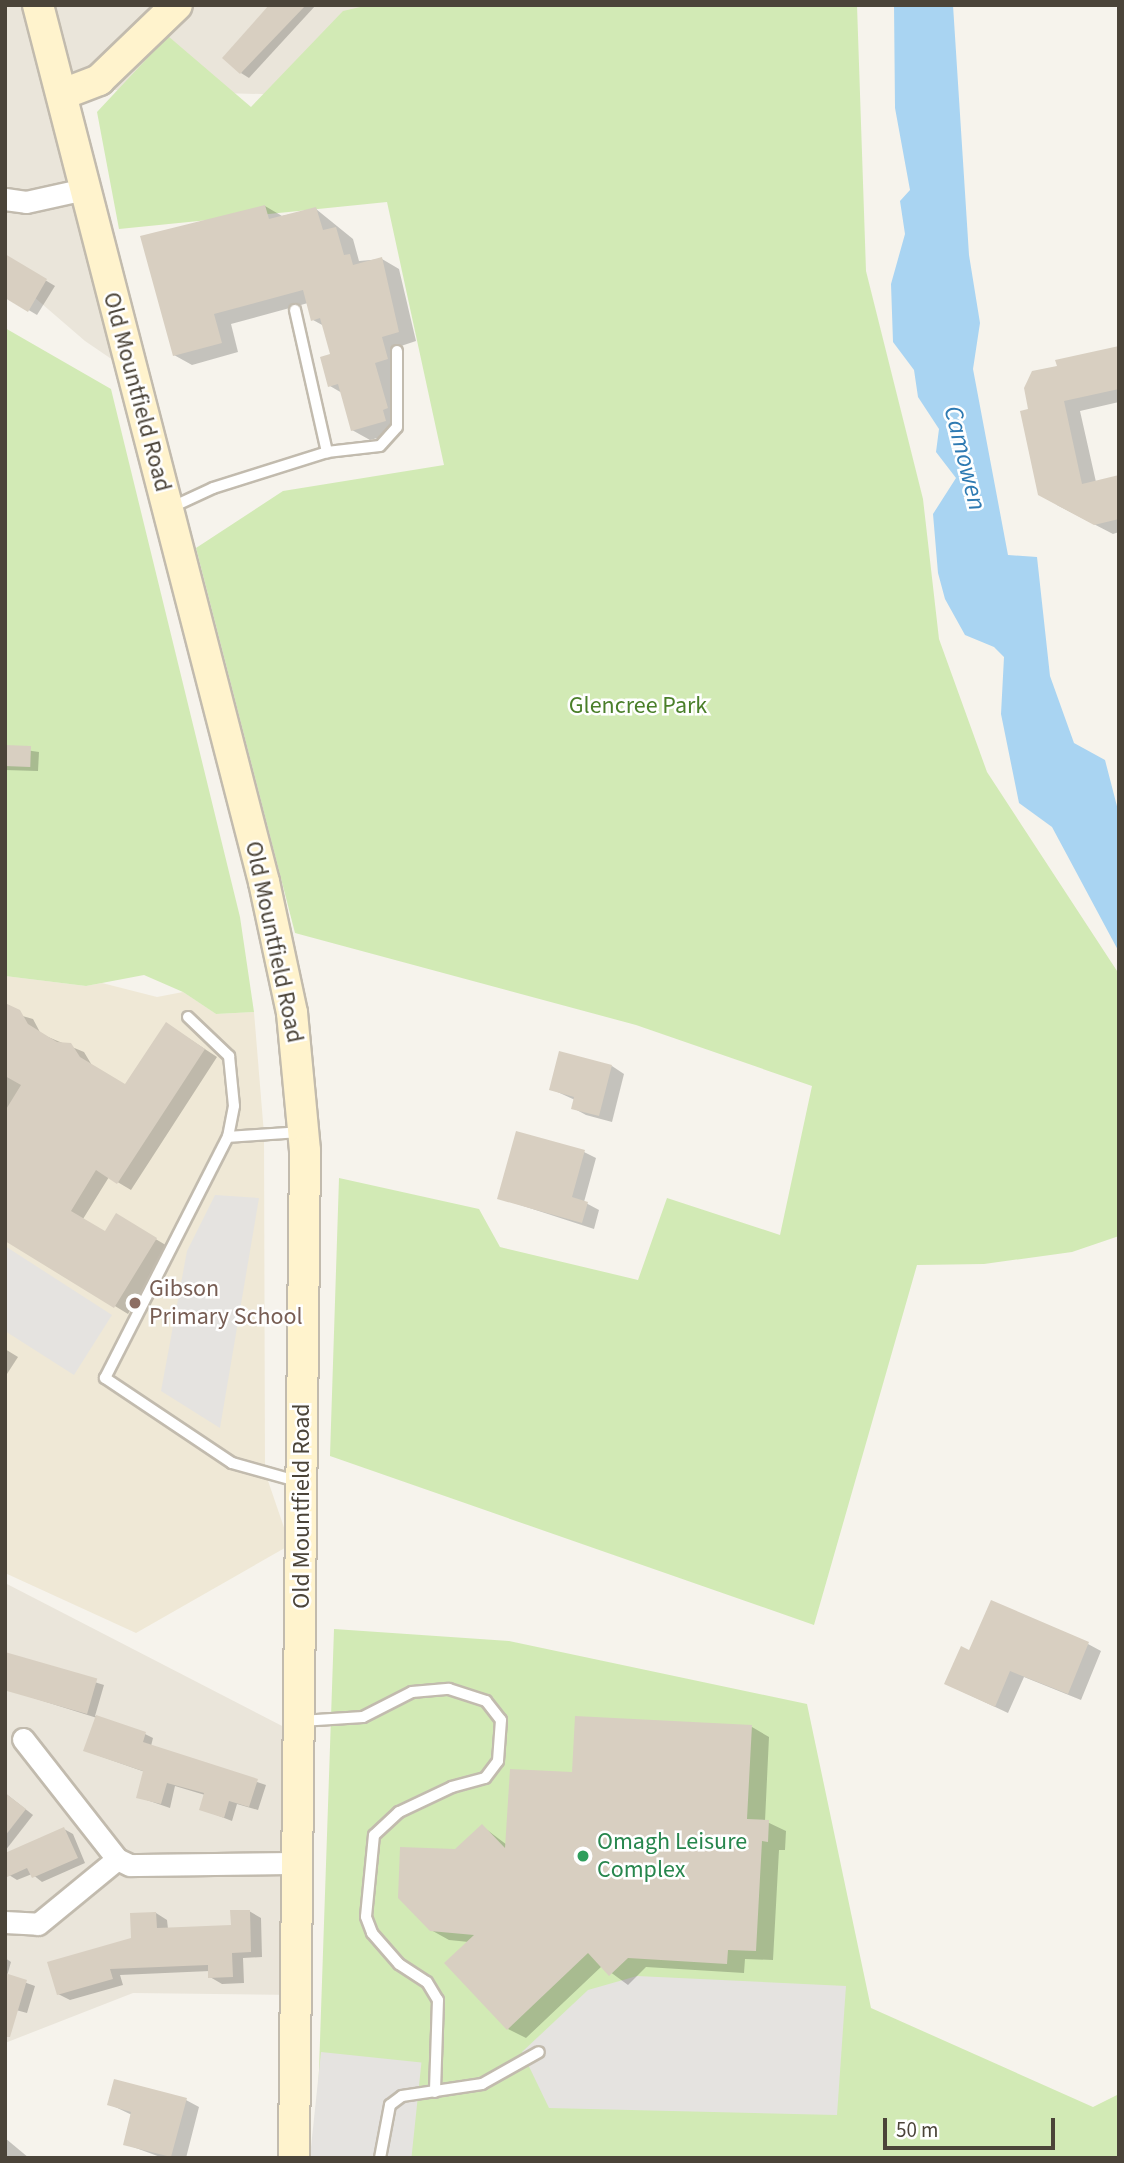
<!DOCTYPE html>
<style>
body{margin:0}
#map{position:relative;width:1124px;height:2163px;overflow:hidden;background:#f6f3ec;font-family:"Source Sans 3",sans-serif}
div>[style]{position:absolute}
[style*='--x']{left:calc(var(--x)*1px);top:calc(var(--y)*1px);width:calc(var(--w)*1px);rotate:calc(var(--a)*1deg)}
.residential>*{inset:0;background:#eae5da}
.education>*{inset:0;background:#efe8d6}
.green>*{inset:0;background:#d2eab5}
.parking>*{inset:0;background:#e5e3e0;transform-origin:0 0}
.water>*{inset:0;background:#a9d4f2}
.shadow>*{inset:0;background:#0003}
.building>*{inset:0;background:#d8cfc1;transform-origin:0 0}
.roads{filter:drop-shadow(2px 0 #c2bbae) drop-shadow(-2px 0 #c2bbae) drop-shadow(0 2px #c2bbae) drop-shadow(0 -2px #c2bbae)}
.lane>*{height:10px;margin:-5px;padding:0 5px;transform-origin:5px;border-radius:5px;background:#fff}
.street>*{height:21px;margin:-10.5px;padding:0 10.5px;transform-origin:10.5px;border-radius:10.5px;background:#fff}
.secondary>*{height:30px;margin:-15px;padding:0 15px;transform-origin:15px;border-radius:15px;background:#fff3cd}
.dots>*{width:19px;height:19px;translate:-50% -50%;box-sizing:border-box;border:4px solid #fff;border-radius:50%}
span{translate:-50% -50%;white-space:nowrap;text-align:center;line-height:1.15;-webkit-text-stroke:5px #fff;paint-order:stroke}
.street-label{font-size:24px;color:#4b4439}
.park-label{font-size:24px;color:#4a7f2a}
.education-label{font-size:24px;color:#785e54}
.left{translate:0 -50%;text-align:left}
.leisure-label{font-size:24px;color:#27864d}
.water-label{font-size:26px;color:#2e7ab2;font-style:italic}
.frame{position:absolute;inset:0;border:7px solid #4b4439;pointer-events:none}
.scale{position:absolute;left:883px;top:2118px;width:172px;height:32px;box-sizing:border-box;border:4px solid #4b4439;border-top:0;padding-left:9px;font-size:21px;line-height:24px;white-space:nowrap;color:#4b4439;-webkit-text-stroke:5px #fff;paint-order:stroke}
</style>
<div id="map">
<div class="residential">
<div style="clip-path:polygon(5px 5px,813px 5px,295px 95px,80px 89px,70px 193px,132px 373px,85px 341px,5px 272px)"></div>
<div style="clip-path:polygon(5px 1583px,286px 1728px,298px 1995px,133px 1993px,5px 2043px)"></div>
</div>
<div class="education">
<div style="clip-path:polygon(5px 976px,86px 986px,102px 983px,157px 997px,183px 992px,216px 1014px,254px 1012px,264px 1134px,265px 1472px,290px 1545px,136px 1633px,5px 1573px)"></div>
</div>
<div class="green">
<div style="clip-path:polygon(369px 5px,857px 5px,866px 271px,923px 499px,939px 639px,987px 772px,1119px 974px,1119px 1236px,1072px 1252px,984px 1264px,917px 1265px,814px 1625px,330px 1456px,339px 1178px,479px 1209px,500px 1247px,638px 1280px,667px 1198px,780px 1235px,812px 1086px,636px 1025px,295px 933px,196px 548px,283px 491px,444px 465px,387px 202px,119px 229px,97px 112px,168px 36px,251px 107px,343px 11px)"></div>
<div style="clip-path:polygon(5px 328px,111px 389px,240px 917px,254px 1012px,216px 1014px,183px 992px,144px 975px,86px 986px,5px 976px)"></div>
<div style="clip-path:polygon(334px 1629px,509px 1641px,807px 1704px,871px 2008px,1093px 2107px,1119px 2094px,1119px 2158px,316px 2158px)"></div>
</div>
<div class="parking">
<div style="clip-path:polygon(215px 1195px,259px 1198px,220px 1428px,161px 1391px,187px 1251px)"></div>
<div style="clip-path:polygon(5px 1246px,112px 1315px,74px 1375px,5px 1331px)"></div>
<div style="clip-path:polygon(637px 1976px,846px 1986px,837px 2115px,549px 2108px,522px 2052px,588px 1990px)"></div>
<div style="left:321px;top:2052px;width:101px;height:106px;rotate:6deg"></div>
</div>
<div class="water">
<div style="clip-path:polygon(894px 5px,953px 5px,969px 255px,980px 323px,973px 369px,1008px 555px,1037px 557px,1050px 676px,1074px 743px,1105px 760px,1119px 814px,1119px 952px,1052px 827px,1019px 803px,1001px 714px,1004px 657px,994px 647px,965px 635px,945px 599px,938px 573px,933px 514px,956px 478px,936px 452px,939px 429px,918px 397px,914px 370px,893px 342px,891px 284px,905px 234px,900px 201px,910px 190px,895px 108px)"></div>
</div>
<div class="shadow">
<div style="clip-path:polygon(272px 5px,316px 5px,249px 78px,241px 73px)"></div>
<div style="clip-path:polygon(265px 206px,282px 216px,316px 209px,353px 239px,359px 261px,382px 259px,399px 269px,416px 341px,398px 347px,404px 369px,392px 373px,404px 418px,399px 419px,402px 431px,370px 440px,352px 430px,342px 393px,330px 386px,332px 356px,324px 326px,313px 320px,308px 303px,231px 324px,238px 352px,192px 365px,174px 355px)"></div>
<div style="clip-path:polygon(5px 256px,55px 286px,37px 315px,5px 296px)"></div>
<div style="clip-path:polygon(1119px 348px,1119px 402px,1080px 411px,1096px 482px,1119px 477px,1119px 532px,1113px 534px,1057px 505px,1030px 410px,1059px 367px)"></div>
<div style="clip-path:polygon(5px 747px,39px 752px,38px 771px,5px 770px)"></div>
<div style="clip-path:polygon(5px 1011px,33px 1019px,41px 1034px,84px 1052px,93px 1067px,126px 1086px,179px 1032px,217px 1057px,131px 1190px,109px 1177px,83px 1219px,106px 1233px,117px 1216px,169px 1247px,128px 1314px,5px 1239px)"></div>
<div style="clip-path:polygon(612px 1066px,624px 1074px,612px 1122px,586px 1115px,573px 1108px,575px 1100px,551px 1089px)"></div>
<div style="clip-path:polygon(584px 1152px,596px 1158px,584px 1202px,599px 1210px,594px 1229px,499px 1198px)"></div>
<div style="clip-path:polygon(5px 1349px,18px 1357px,5px 1377px)"></div>
<div style="clip-path:polygon(1088px 1644px,1101px 1651px,1081px 1700px,1024px 1677px,1008px 1713px,959px 1690px,970px 1652px)"></div>
<div style="clip-path:polygon(5px 1654px,104px 1685px,95px 1716px,145px 1734px,153px 1738px,151px 1746px,266px 1785px,258px 1810px,237px 1804px,232px 1821px,201px 1809px,205px 1795px,175px 1786px,170px 1808px,138px 1797px,145px 1772px,94px 1754px,97px 1718px,5px 1689px)"></div>
<div style="clip-path:polygon(577px 1717px,752px 1727px,769px 1737px,765px 1821px,786px 1831px,785px 1850px,779px 1850px,773px 1960px,745px 1959px,744px 1973px,646px 1967px,628px 1985px,602px 1966px,526px 2038px,508px 2029px,469px 1942px,449px 1940px,431px 1930px,456px 1851px,482px 1826px,507px 1845px,574px 1774px)"></div>
<div style="clip-path:polygon(5px 1793px,33px 1815px,5px 1851px)"></div>
<div style="clip-path:polygon(64px 1829px,73px 1834px,85px 1863px,42px 1882px,32px 1874px,17px 1880px,9px 1875px)"></div>
<div style="clip-path:polygon(249px 1911px,261px 1918px,262px 1957px,243px 1958px,244px 1983px,222px 1984px,210px 1977px,210px 1971px,120px 1975px,123px 1985px,70px 2000px,58px 1994px,133px 1939px,156px 1913px,167px 1920px,168px 1929px,233px 1927px)"></div>
<div style="clip-path:polygon(5px 1958px,11px 1962px,7px 1976px,35px 1986px,27px 2013px,5px 2007px)"></div>
<div style="clip-path:polygon(186px 2100px,199px 2107px,186px 2158px,163px 2158px,125px 2144px,132px 2115px,109px 2104px)"></div>
<div style="clip-path:polygon(5px 2138px,29px 2158px,5px 2158px)"></div>
</div>
<div class="building">
<div style="clip-path:polygon(269px 5px,306px 5px,240px 74px,222px 58px)"></div>
<div style="clip-path:polygon(265px 205px,269px 219px,316px 207px,323px 230px,336px 227px,344px 255px,350px 254px,353px 265px,382px 257px,399px 332px,382px 337px,388px 359px,375px 363px,388px 408px,383px 410px,386px 421px,351px 431px,338px 384px,328px 387px,320px 357px,330px 354px,320px 318px,311px 321px,303px 290px,214px 314px,222px 343px,173px 356px,140px 236px)"></div>
<div style="clip-path:polygon(5px 254px,47px 279px,28px 312px,5px 298px)"></div>
<div style="clip-path:polygon(1119px 346px,1119px 389px,1064px 401px,1082px 484px,1119px 475px,1119px 519px,1094px 525px,1038px 495px,1020px 411px,1028px 409px,1024px 388px,1032px 371px,1057px 366px,1055px 360px)"></div>
<div style="left:5px;top:745px;width:26px;height:21px;rotate:2deg"></div>
<div style="clip-path:polygon(5px 1003px,20px 1010px,28px 1024px,57px 1042px,71px 1043px,80px 1057px,125px 1084px,166px 1022px,205px 1049px,117px 1184px,96px 1170px,71px 1211px,105px 1231px,116px 1213px,157px 1238px,114px 1308px,5px 1241px,5px 1111px,21px 1085px,5px 1076px)"></div>
<div style="clip-path:polygon(559px 1051px,612px 1065px,599px 1116px,571px 1109px,574px 1097px,549px 1090px)"></div>
<div style="clip-path:polygon(516px 1131px,585px 1150px,572px 1197px,588px 1202px,582px 1223px,497px 1199px)"></div>
<div style="clip-path:polygon(991px 1600px,1089px 1642px,1068px 1694px,1010px 1671px,995px 1707px,944px 1684px,961px 1646px,969px 1650px)"></div>
<div style="left:5px;top:1652px;width:96px;height:37px;rotate:16deg"></div>
<div style="clip-path:polygon(96px 1715px,146px 1732px,143px 1742px,258px 1779px,249px 1807px,229px 1801px,224px 1818px,199px 1810px,204px 1793px,167px 1783px,161px 1804px,136px 1798px,143px 1771px,83px 1751px)"></div>
<div style="clip-path:polygon(575px 1716px,752px 1725px,747px 1819px,769px 1820px,768px 1842px,762px 1841px,756px 1951px,728px 1950px,727px 1964px,628px 1958px,609px 1976px,588px 1953px,507px 2030px,444px 1963px,474px 1935px,430px 1931px,398px 1898px,400px 1847px,455px 1849px,482px 1824px,505px 1848px,510px 1769px,572px 1772px)"></div>
<div style="clip-path:polygon(5px 1793px,26px 1809px,5px 1836px)"></div>
<div style="clip-path:polygon(64px 1827px,78px 1858px,32px 1878px,27px 1868px,5px 1878px,5px 1853px)"></div>
<div style="clip-path:polygon(230px 1910px,250px 1910px,251px 1952px,232px 1953px,233px 1977px,208px 1978px,208px 1965px,110px 1969px,113px 1979px,57px 1995px,47px 1962px,131px 1938px,130px 1913px,156px 1912px,157px 1928px,231px 1925px)"></div>
<div style="clip-path:polygon(5px 1973px,27px 1980px,10px 2037px,5px 2037px)"></div>
<div style="clip-path:polygon(114px 2079px,187px 2098px,171px 2157px,123px 2145px,131px 2112px,107px 2105px)"></div>
</div>
<div class="roads">
<div class="lane">
<div style="--x:295;--y:310;--w:146;--a:77.3"></div>
<div style="--x:170;--y:508;--w:47;--a:-24.9"></div>
<div style="--x:213;--y:488;--w:120;--a:-17.5"></div>
<div style="--x:327;--y:452;--w:53;--a:-6.5"></div>
<div style="--x:380;--y:446;--w:25;--a:-48"></div>
<div style="--x:397;--y:427;--w:76;--a:-90"></div>
<div style="--x:188;--y:1017;--w:57;--a:43.6"></div>
<div style="--x:229;--y:1056;--w:50;--a:84.3"></div>
<div style="--x:234;--y:1106;--w:32;--a:101"></div>
<div style="--x:300;--y:1482;--w:71;--a:-164.4"></div>
<div style="--x:232;--y:1463;--w:153;--a:-146.2"></div>
<div style="--x:105;--y:1378;--w:271;--a:-63"></div>
<div style="--x:228;--y:1137;--w:74;--a:-3.9"></div>
<div style="--x:301;--y:1721;--w:62;--a:-3.7"></div>
<div style="--x:363;--y:1717;--w:55;--a:-27"></div>
<div style="--x:412;--y:1692;--w:37;--a:-5"></div>
<div style="--x:449;--y:1689;--w:39;--a:18"></div>
<div style="--x:486;--y:1701;--w:24;--a:52"></div>
<div style="--x:501;--y:1720;--w:41;--a:94.2"></div>
<div style="--x:498;--y:1761;--w:21;--a:127"></div>
<div style="--x:485;--y:1778;--w:34;--a:165"></div>
<div style="--x:452;--y:1787;--w:59;--a:154.7"></div>
<div style="--x:399;--y:1812;--w:34;--a:137"></div>
<div style="--x:374;--y:1835;--w:82;--a:95.6"></div>
<div style="--x:366;--y:1917;--w:17;--a:69"></div>
<div style="--x:372;--y:1933;--w:41;--a:48.9"></div>
<div style="--x:399;--y:1964;--w:33;--a:33"></div>
<div style="--x:427;--y:1982;--w:21;--a:59"></div>
<div style="--x:438;--y:2000;--w:92;--a:91.9"></div>
<div style="--x:380;--y:2158;--w:54;--a:-79.3"></div>
<div style="--x:390;--y:2105;--w:15;--a:-37"></div>
<div style="--x:402;--y:2096;--w:81;--a:-8.5"></div>
<div style="--x:482;--y:2084;--w:65;--a:-29.3"></div>
</div>
<div class="street">
<div style="--x:5;--y:199;--w:21;--a:8"></div>
<div style="--x:26;--y:202;--w:59;--a:-12.6"></div>
<div style="--x:23;--y:1739;--w:152;--a:51.9"></div>
<div style="--x:117;--y:1859;--w:14;--a:25"></div>
<div style="--x:130;--y:1865;--w:169;--a:-0.7"></div>
<div style="--x:5;--y:1922;--w:33;--a:3"></div>
<div style="--x:38;--y:1924;--w:102;--a:-39.4"></div>
</div>
<div class="secondary">
<div style="--x:38;--y:5;--w:906;--a:75.55"></div>
<div style="--x:264;--y:882;--w:134;--a:77.9"></div>
<div style="--x:292;--y:1013;--w:139;--a:84.6"></div>
<div style="--x:305;--y:1151;--w:1007;--a:90.63"></div>
<div style="--x:63;--y:94;--w:39;--a:-21"></div>
<div style="--x:99;--y:80;--w:108;--a:-43.9"></div>
</div>
</div>
<div class="dots">
<div style="left:135px;top:1303px;background:#8d6e63"></div>
<div style="left:583px;top:1856px;background:#2e9e5b"></div>
</div>
<div class="street-label">
<span style="left:137px;top:392px;rotate:75deg">Old Mountfield Road</span>
<span style="left:274px;top:942px;rotate:78deg">Old Mountfield Road</span>
<span style="left:302px;top:1506px;rotate:-90deg">Old Mountfield Road</span>
</div>
<div class="park-label">
<span style="left:638px;top:706px">Glencree Park</span>
</div>
<div class="education-label">
<span class="left" style="left:149px;top:1303px">Gibson<br>Primary School</span>
</div>
<div class="leisure-label">
<span class="left" style="left:597px;top:1856px">Omagh Leisure<br>Complex</span>
</div>
<div class="water-label">
<span style="left:965px;top:458px;rotate:76deg">Camowen</span>
</div>
<div class="frame"></div>
<div class="scale">50 m</div>
</div>
